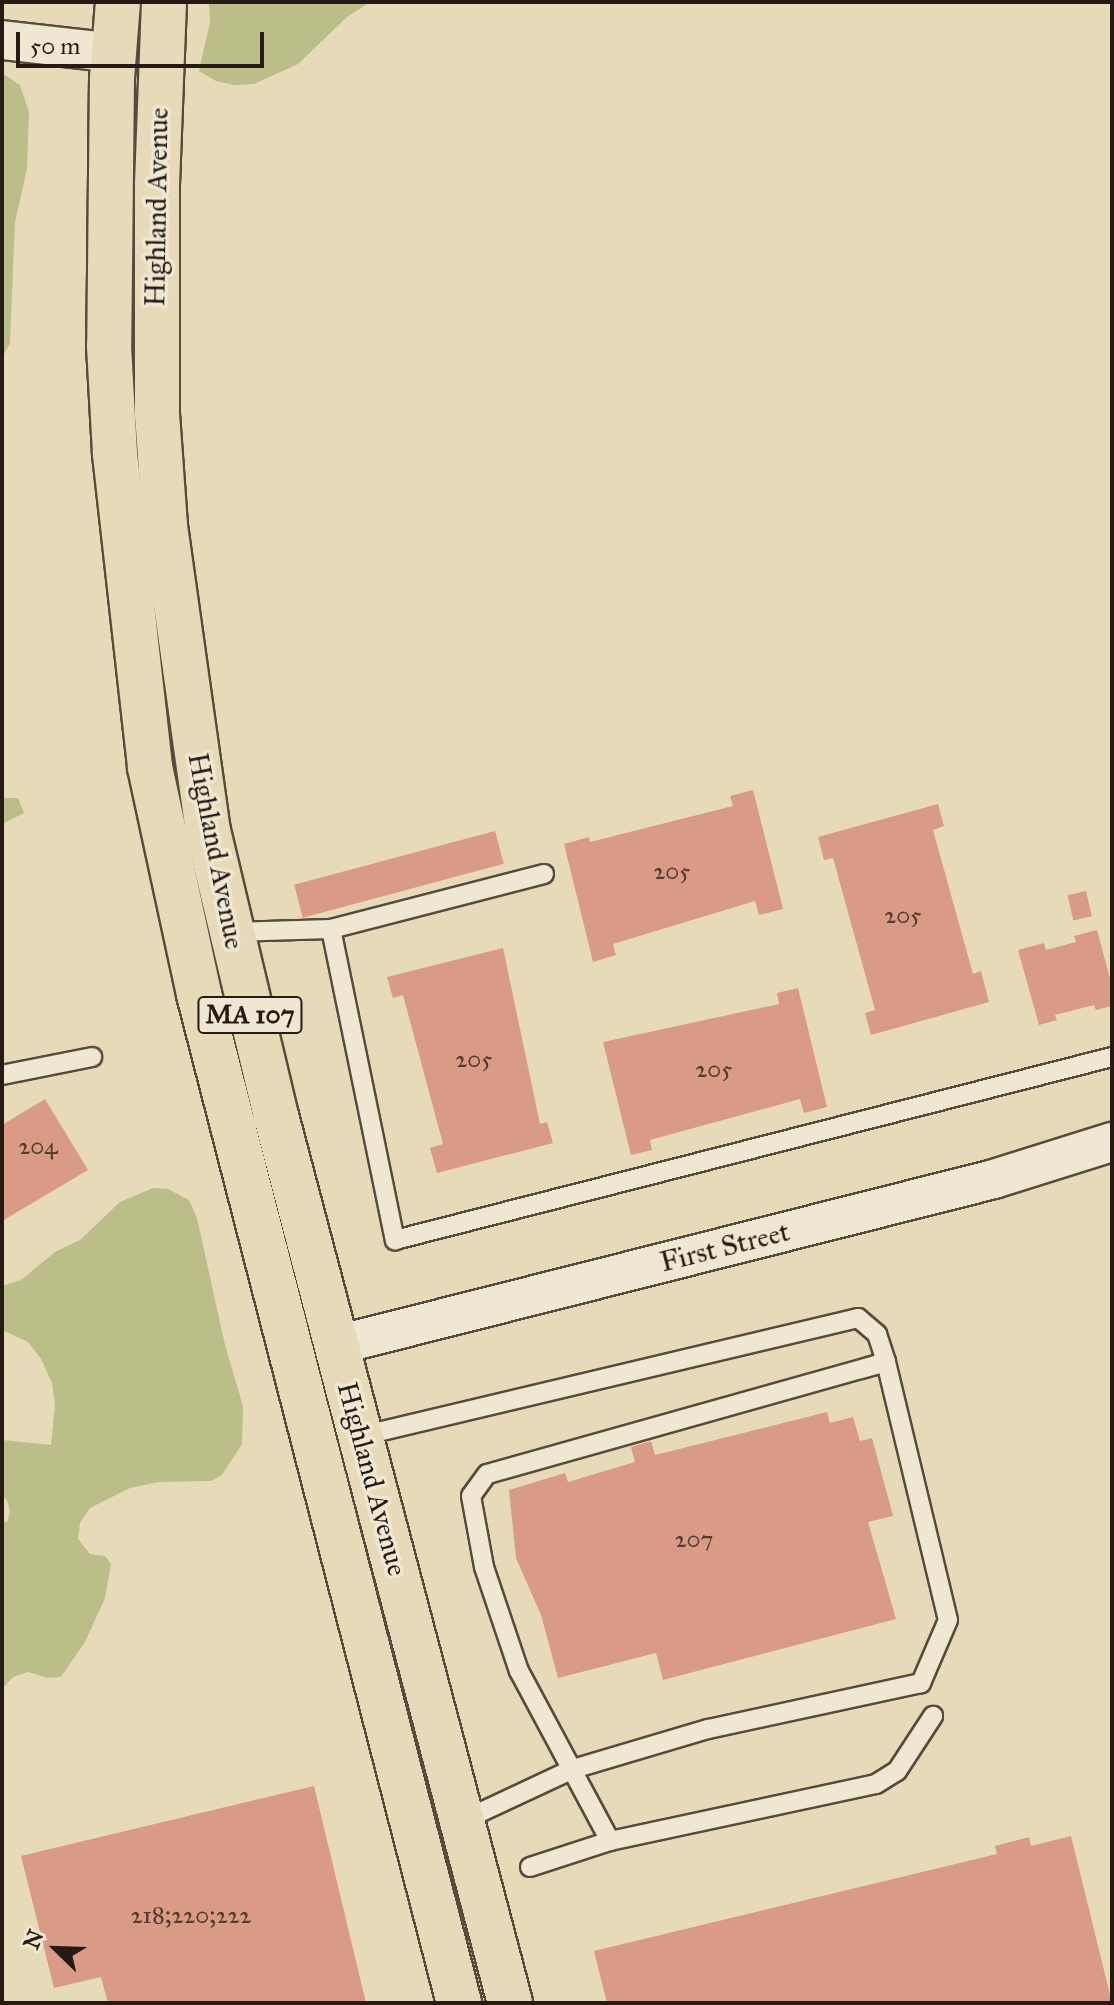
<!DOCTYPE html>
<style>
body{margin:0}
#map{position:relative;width:1114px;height:2005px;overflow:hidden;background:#e7dab8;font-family:"IM FELL Great Primer",serif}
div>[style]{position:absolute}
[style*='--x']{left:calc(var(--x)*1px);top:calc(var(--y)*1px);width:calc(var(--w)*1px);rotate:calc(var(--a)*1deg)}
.green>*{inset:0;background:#bcbe8a}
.building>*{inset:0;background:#d99b85;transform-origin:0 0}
.roads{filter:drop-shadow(2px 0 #564b3d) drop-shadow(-2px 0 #564b3d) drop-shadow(0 2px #564b3d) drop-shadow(0 -2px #564b3d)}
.service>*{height:18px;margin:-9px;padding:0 9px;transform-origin:9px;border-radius:9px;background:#efe7d1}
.minor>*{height:38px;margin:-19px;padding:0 19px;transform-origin:19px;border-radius:19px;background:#efe7d1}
.primary>*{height:44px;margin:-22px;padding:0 22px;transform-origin:22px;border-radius:22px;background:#e7dab8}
span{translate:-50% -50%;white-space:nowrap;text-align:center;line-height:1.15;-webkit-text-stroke:7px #efe7d1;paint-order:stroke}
.number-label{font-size:24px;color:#533b30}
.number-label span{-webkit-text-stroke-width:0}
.shield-label span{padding:2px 6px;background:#efe7d1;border:2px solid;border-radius:6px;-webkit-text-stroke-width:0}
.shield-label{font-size:26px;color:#261b14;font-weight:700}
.street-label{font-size:28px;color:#261b14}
.frame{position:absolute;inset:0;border:4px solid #261b14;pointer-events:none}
.north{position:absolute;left:16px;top:1909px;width:80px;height:80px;-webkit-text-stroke:6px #efe7d1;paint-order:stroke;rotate:293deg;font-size:22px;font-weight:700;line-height:32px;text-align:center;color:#261b14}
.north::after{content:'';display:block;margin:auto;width:28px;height:36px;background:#261b14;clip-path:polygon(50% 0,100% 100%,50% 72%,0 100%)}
.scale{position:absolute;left:16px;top:32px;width:248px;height:36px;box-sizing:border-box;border:4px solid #261b14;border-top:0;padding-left:10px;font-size:24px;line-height:28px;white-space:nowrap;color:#261b14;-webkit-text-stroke:6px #efe7d1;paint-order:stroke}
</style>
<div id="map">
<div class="green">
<div style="clip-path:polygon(209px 2px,370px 2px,347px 17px,298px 64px,254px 84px,234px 85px,216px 81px,199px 71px,210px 22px)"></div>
<div style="clip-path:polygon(2px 73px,20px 85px,29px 112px,27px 169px,15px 222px,10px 343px,2px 358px)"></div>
<div style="clip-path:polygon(2px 798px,18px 798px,24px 813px,2px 824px)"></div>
<div style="clip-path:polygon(153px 1188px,168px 1189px,189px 1200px,197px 1218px,225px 1345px,243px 1406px,242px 1444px,222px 1475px,211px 1481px,159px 1482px,130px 1488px,90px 1508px,80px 1523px,78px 1539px,90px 1554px,105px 1556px,111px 1564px,105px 1598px,85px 1642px,61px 1677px,48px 1678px,28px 1672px,13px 1677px,2px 1689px,2px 1521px,7px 1522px,10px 1512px,7px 1500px,2px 1495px,2px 1440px,51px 1445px,55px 1405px,52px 1383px,41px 1359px,28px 1342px,2px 1330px,2px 1286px,21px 1280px,55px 1252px,80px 1240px,120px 1202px)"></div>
</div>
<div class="building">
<div style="clip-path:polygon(753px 790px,783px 909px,759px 915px,755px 901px,613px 944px,616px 955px,593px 962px,564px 844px,589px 837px,590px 842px,733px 806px,730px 796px)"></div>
<div style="clip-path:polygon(938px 804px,944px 826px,933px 830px,973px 974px,981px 971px,989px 1002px,871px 1035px,865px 1013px,875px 1010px,833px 858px,824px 860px,818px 837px)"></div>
<div style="left:495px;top:831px;width:34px;height:208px;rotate:75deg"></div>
<div style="left:1086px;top:891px;width:26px;height:19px;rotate:77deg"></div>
<div style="clip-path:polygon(1097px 930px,1112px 986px,1112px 1006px,1096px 1010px,1094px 1005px,1055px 1015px,1057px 1020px,1039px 1025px,1018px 950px,1044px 943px,1046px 950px,1076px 942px,1074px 936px)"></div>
<div style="clip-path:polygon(503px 948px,540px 1124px,547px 1122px,553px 1143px,437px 1173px,430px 1148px,443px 1144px,403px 995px,393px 998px,387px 977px)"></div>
<div style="clip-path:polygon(798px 988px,827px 1107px,804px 1113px,800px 1099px,650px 1140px,652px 1150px,631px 1155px,603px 1042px,779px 1004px,777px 993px)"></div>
<div style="clip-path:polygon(45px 1099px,88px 1170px,2px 1221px,2px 1125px)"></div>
<div style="clip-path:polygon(827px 1412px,830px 1423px,853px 1417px,860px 1441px,872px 1438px,893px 1516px,868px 1522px,896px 1619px,663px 1680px,656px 1653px,558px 1678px,541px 1615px,516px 1558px,509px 1490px,565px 1473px,568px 1482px,635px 1462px,631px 1447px,651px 1441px,655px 1455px)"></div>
<div style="clip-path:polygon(314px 1786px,366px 2003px,108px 2003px,101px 1977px,54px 1988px,21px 1856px)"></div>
<div style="clip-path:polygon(1071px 1836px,1112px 2003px,607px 2003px,594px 1951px,997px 1854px,995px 1846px,1029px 1837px,1031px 1846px)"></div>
</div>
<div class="roads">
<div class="service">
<div style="--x:331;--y:929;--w:220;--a:-14.5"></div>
<div style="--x:232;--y:932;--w:99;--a:-1.7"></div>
<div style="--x:331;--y:929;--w:318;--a:78.4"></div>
<div style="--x:395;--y:1240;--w:740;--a:-14.32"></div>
<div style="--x:2;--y:1075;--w:92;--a:-11.3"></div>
<div style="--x:886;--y:1362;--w:414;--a:164.3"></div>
<div style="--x:487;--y:1474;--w:27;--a:126"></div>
<div style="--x:471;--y:1496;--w:72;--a:79.6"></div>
<div style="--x:484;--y:1567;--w:110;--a:71.4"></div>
<div style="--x:519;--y:1671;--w:193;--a:61.8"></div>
<div style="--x:610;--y:1841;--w:272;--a:-12.1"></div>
<div style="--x:876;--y:1784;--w:25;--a:-32"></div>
<div style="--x:897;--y:1771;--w:66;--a:-56.8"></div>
<div style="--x:361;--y:1436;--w:511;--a:-13.36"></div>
<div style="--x:858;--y:1318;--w:25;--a:40"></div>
<div style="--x:877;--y:1334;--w:29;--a:72"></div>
<div style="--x:886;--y:1362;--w:265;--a:76.5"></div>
<div style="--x:948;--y:1620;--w:69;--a:113.2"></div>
<div style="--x:921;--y:1683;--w:218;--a:167.8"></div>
<div style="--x:708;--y:1729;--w:141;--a:163.5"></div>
<div style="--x:573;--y:1769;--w:123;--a:154.9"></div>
<div style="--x:530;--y:1867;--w:84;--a:-18"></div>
</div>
<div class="minor">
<div style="--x:2;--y:40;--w:113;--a:6.6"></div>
<div style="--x:337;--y:1345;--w:678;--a:-14.18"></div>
<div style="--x:994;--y:1179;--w:124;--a:-17.4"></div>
</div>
<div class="primary">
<div style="--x:118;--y:2;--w:76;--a:94.5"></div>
<div style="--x:112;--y:78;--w:268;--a:90.6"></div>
<div style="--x:109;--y:346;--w:108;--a:86.8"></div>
<div style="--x:115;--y:454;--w:315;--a:83.6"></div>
<div style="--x:150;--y:767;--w:232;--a:77.8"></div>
<div style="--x:199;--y:994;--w:1042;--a:75.55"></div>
<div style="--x:164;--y:2;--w:182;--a:92.2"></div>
<div style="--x:157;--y:184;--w:230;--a:90"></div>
<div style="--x:157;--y:414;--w:112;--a:85.9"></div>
<div style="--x:165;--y:526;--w:308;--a:82"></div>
<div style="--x:208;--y:831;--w:293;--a:76.6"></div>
<div style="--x:276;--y:1116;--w:917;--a:75.22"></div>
</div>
</div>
<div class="number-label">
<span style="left:672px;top:872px">205</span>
<span style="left:903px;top:916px">205</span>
<span style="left:474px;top:1060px">205</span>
<span style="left:714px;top:1070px">205</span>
<span style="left:38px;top:1147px">204</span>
<span style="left:694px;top:1540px">207</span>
<span style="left:191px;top:1916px">218;220;222</span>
</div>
<div class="shield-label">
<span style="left:250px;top:1015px">MA 107</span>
</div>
<div class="street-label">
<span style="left:157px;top:207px;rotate:-89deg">Highland Avenue</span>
<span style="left:216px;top:851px;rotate:79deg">Highland Avenue</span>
<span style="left:725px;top:1247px;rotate:-14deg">First Street</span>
<span style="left:372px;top:1479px;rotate:75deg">Highland Avenue</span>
</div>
<div class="frame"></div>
<div class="north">N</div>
<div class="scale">50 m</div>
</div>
